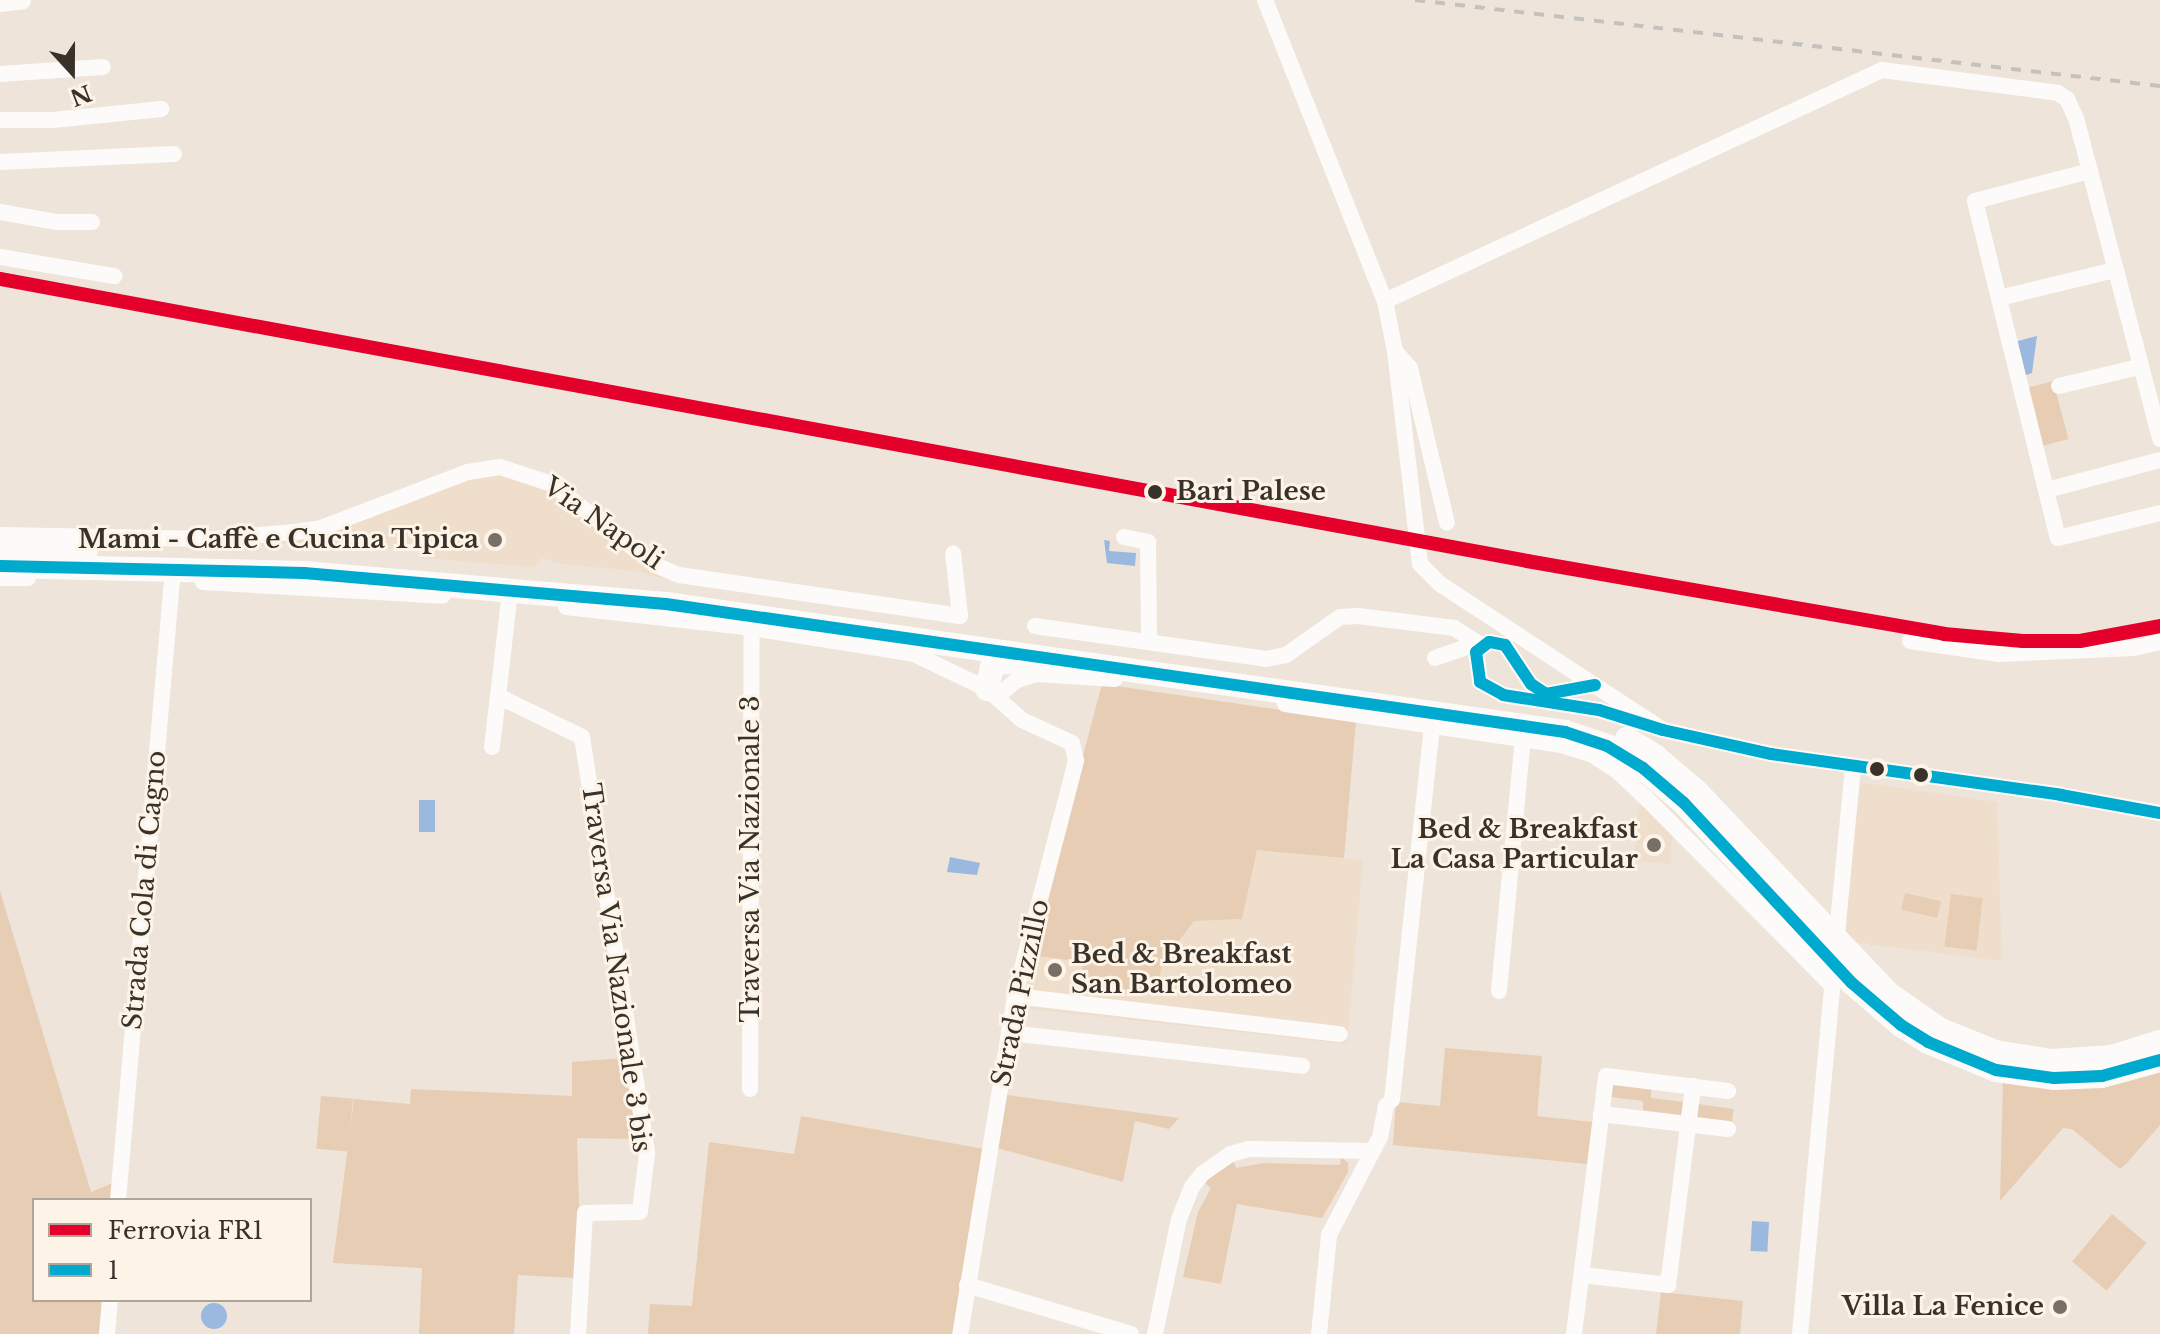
<!DOCTYPE html>
<meta charset="utf-8">
<style>
body{margin:0}
#map{position:relative;width:2160px;height:1334px;overflow:hidden;background:#eee4da;font-family:"Libre Baskerville",serif}
div>[style]{position:absolute}
[style*='--x']{left:calc(var(--x)*1px);top:calc(var(--y)*1px);width:calc(var(--w)*1px);rotate:calc(var(--a)*1deg)}
.built>*{inset:0;background:#efdecc}
.green>*{inset:0;background:#e6cdb3;transform-origin:0 0}
.water>*{inset:0;background:#9bb9de;transform-origin:0 0}
.round{border-radius:50%}
.minor>*{height:16px;margin:-8px;padding:0 8px;transform-origin:8px;border-radius:8px;background:#fcfbf9}
.highway>*{height:24px;margin:-12px;padding:0 12px;transform-origin:12px;border-radius:12px;background:#fcfbf9}
.rail>*{height:4px;margin-top:-2px;transform-origin:0;background:repeating-linear-gradient(90deg,#c4c2bf 0 10px,transparent 0 20px)}
.bus-1>*{height:12px;margin:-6px;padding:0 6px;transform-origin:6px;border-radius:6px;background:#00a9ce}
.rail-1>*{height:14px;margin:-7px;padding:0 7px;transform-origin:7px;border-radius:7px;background:#e4002b}
.dots>*{width:22px;height:22px;translate:-50% -50%;box-sizing:border-box;border:4px solid #fdf3e7;border-radius:50%}
span{translate:-50% -50%;white-space:nowrap;text-align:center;line-height:1.15;-webkit-text-stroke:6px #fdf3e7;paint-order:stroke}
.stop-label{font-size:26px;color:#38322a;font-weight:700}
.left{translate:0 -50%;text-align:left}
.street-label{font-size:26px;color:#38322a}
.poi-label{font-size:26px;color:#38322a;font-weight:700}
.right{translate:-100% -50%;text-align:right}
.legend{position:absolute;left:32px;top:1198px;width:280px;height:104px;box-sizing:border-box;background:#fdf3e7;border:2px solid #aea69b;margin:0;padding:10px 14px;list-style:none;font-size:24px;color:#38322a}
.legend li{display:flex;align-items:center;gap:16px;height:40px}
.legend b{width:40px;border:2px solid #aea69b}
.north{position:absolute;left:32px;top:32px;width:80px;height:80px;-webkit-text-stroke:6px #fdf3e7;paint-order:stroke;rotate:159deg;font-size:22px;font-weight:700;line-height:32px;text-align:center;color:#38322a}
.north::after{content:'';display:block;margin:auto;width:28px;height:36px;background:#38322a;clip-path:polygon(50% 0,100% 100%,50% 72%,0 100%)}
</style>
<div id="map">
<div class="built">
<div style="clip-path:polygon(497px 473px,541px 484px,670px 580px,636px 571px,562px 564px,541px 558px,534px 567px,420px 558px,416px 545px,392px 549px,285px 543px,249px 547px,215px 545px,304px 536px,475px 475px)"></div>
<div style="clip-path:polygon(1857px 782px,1997px 802px,2002px 961px,1843px 941px)"></div>
<div style="clip-path:polygon(1648px 805px,1673px 830px,1670px 864px,1634px 861px,1639px 806px)"></div>
<div style="clip-path:polygon(1257px 850px,1363px 860px,1347px 1044px,1030px 1009px,1033px 990px,1024px 986px,1030px 955px,1084px 962px,1081px 985px,1162px 963px,1194px 921px,1242px 919px)"></div>
</div>
<div class="green">
<div style="left:2053px;top:381px;width:60px;height:31px;rotate:75deg"></div>
<div style="clip-path:polygon(1102px 684px,1356px 721px,1344px 858px,1257px 850px,1242px 919px,1194px 921px,1162px 963px,1157px 994px,1080px 985px,1083px 962px,1030px 955px)"></div>
<div style="clip-path:polygon(0 891px,91px 1192px,113px 1183px,112px 1200px,34px 1200px,34px 1300px,102px 1300px,99px 1334px,0 1334px)"></div>
<div style="left:1905px;top:893px;width:37px;height:17px;rotate:13deg"></div>
<div style="left:1951px;top:894px;width:32px;height:53px;rotate:7deg"></div>
<div style="clip-path:polygon(1445px 1048px,1542px 1056px,1537px 1116px,1592px 1122px,1587px 1164px,1393px 1145px,1396px 1102px,1440px 1106px)"></div>
<div style="clip-path:polygon(624px 1058px,637px 1139px,577px 1138px,579px 1207px,574px 1278px,518px 1275px,514px 1334px,419px 1334px,422px 1268px,333px 1263px,354px 1099px,410px 1104px,411px 1089px,572px 1096px,572px 1062px)"></div>
<div style="clip-path:polygon(2160px 1071px,2160px 1125px,2127px 1163px,2120px 1169px,2072px 1129px,2063px 1128px,2000px 1201px,2003px 1079px)"></div>
<div style="clip-path:polygon(1613px 1084px,1651px 1089px,1651px 1098px,1683px 1102px,1681px 1115px,1643px 1110px,1643px 1101px,1611px 1097px)"></div>
<div style="clip-path:polygon(1007px 1095px,1179px 1118px,1169px 1129px,1135px 1121px,1123px 1182px,997px 1148px)"></div>
<div style="left:321px;top:1096px;width:32px;height:53px;rotate:5deg"></div>
<div style="left:1698px;top:1104px;width:36px;height:13px;rotate:8deg"></div>
<div style="clip-path:polygon(801px 1116px,984px 1149px,954px 1334px,648px 1334px,650px 1304px,692px 1306px,709px 1142px,794px 1154px)"></div>
<div style="clip-path:polygon(1341px 1157px,1348px 1163px,1348px 1172px,1322px 1218px,1237px 1204px,1221px 1284px,1183px 1277px,1198px 1212px,1211px 1188px,1204px 1182px,1233px 1160px,1236px 1168px,1264px 1163px,1340px 1165px)"></div>
<div style="left:2112px;top:1214px;width:45px;height:62px;rotate:40deg"></div>
<div style="clip-path:polygon(1661px 1292px,1743px 1301px,1740px 1334px,1656px 1334px)"></div>
</div>
<div class="water">
<div style="clip-path:polygon(2037px 336px,2032px 373px,2023px 376px,2014px 342px)"></div>
<div style="clip-path:polygon(1104px 540px,1110px 541px,1109px 551px,1136px 553px,1135px 566px,1107px 563px)"></div>
<div style="left:419px;top:800px;width:16px;height:32px"></div>
<div style="clip-path:polygon(950px 857px,980px 863px,977px 875px,947px 872px)"></div>
<div style="left:1752px;top:1221px;width:17px;height:30px;rotate:3deg"></div>
<div class="round" style="left:201px;top:1303px;width:26px;height:26px"></div>
</div>
<div class="minor">
<div style="--x:1265;--y:0;--w:324;--a:68.3"></div>
<div style="--x:1385;--y:301;--w:51;--a:78.7"></div>
<div style="--x:1395;--y:351;--w:214;--a:83.3"></div>
<div style="--x:1420;--y:564;--w:28;--a:45"></div>
<div style="--x:1440;--y:584;--w:267;--a:33.2"></div>
<div style="--x:0;--y:4;--w:23;--a:-7"></div>
<div style="--x:0;--y:74;--w:103;--a:-3.9"></div>
<div style="--x:0;--y:120;--w:53;--a:0"></div>
<div style="--x:53;--y:120;--w:109;--a:-5.8"></div>
<div style="--x:0;--y:162;--w:174;--a:-2.6"></div>
<div style="--x:2090;--y:171;--w:119;--a:165.4"></div>
<div style="--x:1975;--y:201;--w:347;--a:76.2"></div>
<div style="--x:2058;--y:538;--w:105;--a:-13.8"></div>
<div style="--x:0;--y:212;--w:58;--a:10"></div>
<div style="--x:57;--y:222;--w:35;--a:0"></div>
<div style="--x:0;--y:257;--w:116;--a:9.5"></div>
<div style="--x:1999;--y:298;--w:119;--a:-13.6"></div>
<div style="--x:1385;--y:301;--w:548;--a:-24.93"></div>
<div style="--x:1882;--y:70;--w:177;--a:7.4"></div>
<div style="--x:2058;--y:93;--w:11;--a:34"></div>
<div style="--x:2067;--y:99;--w:21;--a:65"></div>
<div style="--x:2076;--y:118;--w:332;--a:75.3"></div>
<div style="--x:1395;--y:351;--w:23;--a:49"></div>
<div style="--x:1410;--y:368;--w:159;--a:76.6"></div>
<div style="--x:2059;--y:386;--w:82;--a:-13.4"></div>
<div style="--x:2047;--y:490;--w:117;--a:-14.9"></div>
<div style="--x:0;--y:535;--w:212;--a:1.1"></div>
<div style="--x:212;--y:539;--w:84;--a:-4.8"></div>
<div style="--x:296;--y:532;--w:25;--a:-9"></div>
<div style="--x:321;--y:528;--w:157;--a:-20.9"></div>
<div style="--x:468;--y:472;--w:32;--a:-9"></div>
<div style="--x:500;--y:467;--w:55;--a:18.1"></div>
<div style="--x:552;--y:484;--w:131;--a:38.2"></div>
<div style="--x:655;--y:565;--w:26;--a:23"></div>
<div style="--x:679;--y:575;--w:284;--a:8.3"></div>
<div style="--x:960;--y:616;--w:63;--a:-96.3"></div>
<div style="--x:1124;--y:537;--w:25;--a:12"></div>
<div style="--x:1148;--y:542;--w:100;--a:89.4"></div>
<div style="--x:0;--y:578;--w:28;--a:0"></div>
<div style="--x:203;--y:582;--w:240;--a:3.3"></div>
<div style="--x:509;--y:600;--w:97;--a:96.5"></div>
<div style="--x:498;--y:696;--w:93;--a:26"></div>
<div style="--x:582;--y:737;--w:421;--a:81.1"></div>
<div style="--x:647;--y:1153;--w:59;--a:96.8"></div>
<div style="--x:640;--y:1212;--w:55;--a:179"></div>
<div style="--x:585;--y:1213;--w:121;--a:93.3"></div>
<div style="--x:566;--y:607;--w:187;--a:6.4"></div>
<div style="--x:752;--y:628;--w:164;--a:9.1"></div>
<div style="--x:914;--y:654;--w:81;--a:25.6"></div>
<div style="--x:987;--y:689;--w:47;--a:41.5"></div>
<div style="--x:1022;--y:720;--w:55;--a:24.7"></div>
<div style="--x:1072;--y:743;--w:18;--a:77"></div>
<div style="--x:1076;--y:761;--w:243;--a:104.6"></div>
<div style="--x:1015;--y:996;--w:342;--a:99.2"></div>
<div style="--x:1035;--y:626;--w:233;--a:8.1"></div>
<div style="--x:1266;--y:659;--w:20;--a:-11"></div>
<div style="--x:1286;--y:655;--w:66;--a:-35.1"></div>
<div style="--x:1340;--y:617;--w:18;--a:-3"></div>
<div style="--x:1358;--y:616;--w:97;--a:7.1"></div>
<div style="--x:1454;--y:628;--w:32;--a:32"></div>
<div style="--x:1910;--y:641;--w:90;--a:8.3"></div>
<div style="--x:1999;--y:654;--w:135;--a:-2.5"></div>
<div style="--x:2134;--y:648;--w:27;--a:-13"></div>
<div style="--x:1435;--y:658;--w:46;--a:-19.2"></div>
<div style="--x:1595;--y:685;--w:50;--a:169.6"></div>
<div style="--x:1546;--y:694;--w:18;--a:-146"></div>
<div style="--x:1531;--y:684;--w:47;--a:-123.7"></div>
<div style="--x:1505;--y:645;--w:16;--a:-169"></div>
<div style="--x:1489;--y:642;--w:16;--a:142"></div>
<div style="--x:1476;--y:652;--w:30;--a:82"></div>
<div style="--x:1480;--y:682;--w:26;--a:29"></div>
<div style="--x:1503;--y:695;--w:97;--a:8.9"></div>
<div style="--x:1599;--y:710;--w:67;--a:17.4"></div>
<div style="--x:1663;--y:730;--w:111;--a:12.5"></div>
<div style="--x:1771;--y:754;--w:293;--a:8"></div>
<div style="--x:2061;--y:795;--w:101;--a:10.3"></div>
<div style="--x:996;--y:697;--w:27;--a:-39"></div>
<div style="--x:1017;--y:680;--w:21;--a:-17"></div>
<div style="--x:1037;--y:674;--w:78;--a:3.7"></div>
<div style="--x:1285;--y:704;--w:279;--a:8.4"></div>
<div style="--x:1561;--y:745;--w:31;--a:17"></div>
<div style="--x:1591;--y:754;--w:30;--a:33"></div>
<div style="--x:1616;--y:770;--w:40;--a:43"></div>
<div style="--x:1645;--y:797;--w:265;--a:45.2"></div>
<div style="--x:492;--y:747;--w:51;--a:-83.3"></div>
<div style="--x:1836;--y:944;--w:179;--a:-84.5"></div>
<div style="--x:1499;--y:991;--w:253;--a:-84.6"></div>
<div style="--x:1015;--y:996;--w:327;--a:6.7"></div>
<div style="--x:1009;--y:1033;--w:295;--a:6.4"></div>
<div style="--x:750;--y:1089;--w:461;--a:-89.8"></div>
<div style="--x:1392;--y:1100;--w:376;--a:-83.9"></div>
<div style="--x:1601;--y:1114;--w:128;--a:6.7"></div>
<div style="--x:118;--y:1200;--w:622;--a:-85.02"></div>
<div style="--x:1582;--y:1275;--w:87;--a:6.6"></div>
<div style="--x:1668;--y:1285;--w:201;--a:-82.8"></div>
<div style="--x:967;--y:1285;--w:171;--a:16.6"></div>
<div style="--x:107;--y:1334;--w:34;--a:-85"></div>
<div style="--x:1155;--y:1334;--w:117;--a:-78.2"></div>
<div style="--x:1179;--y:1219;--w:35;--a:-68"></div>
<div style="--x:1192;--y:1187;--w:16;--a:-52"></div>
<div style="--x:1202;--y:1174;--w:35;--a:-35"></div>
<div style="--x:1231;--y:1154;--w:19;--a:-16"></div>
<div style="--x:1249;--y:1149;--w:124;--a:0.9"></div>
<div style="--x:1319;--y:1334;--w:100;--a:-84.2"></div>
<div style="--x:1329;--y:1235;--w:110;--a:-62.5"></div>
<div style="--x:1380;--y:1137;--w:32;--a:-79"></div>
<div style="--x:1574;--y:1334;--w:260;--a:-82.9"></div>
<div style="--x:1606;--y:1076;--w:123;--a:7"></div>
<div style="--x:1800;--y:1334;--w:361;--a:-84.7"></div>
</div>
<div class="highway">
<div style="--x:0;--y:549;--w:86;--a:0.7"></div>
<div style="--x:0;--y:566;--w:304;--a:1.3"></div>
<div style="--x:304;--y:573;--w:363;--a:4.9"></div>
<div style="--x:666;--y:604;--w:908;--a:8.1"></div>
<div style="--x:1565;--y:732;--w:44;--a:18.4"></div>
<div style="--x:1607;--y:746;--w:42;--a:31.4"></div>
<div style="--x:1643;--y:768;--w:54;--a:40.5"></div>
<div style="--x:1684;--y:803;--w:246;--a:47"></div>
<div style="--x:1852;--y:983;--w:65;--a:40.6"></div>
<div style="--x:1901;--y:1025;--w:32;--a:32"></div>
<div style="--x:1928;--y:1042;--w:74;--a:22.4"></div>
<div style="--x:1996;--y:1070;--w:59;--a:7.9"></div>
<div style="--x:2054;--y:1078;--w:48;--a:-2.4"></div>
<div style="--x:2102;--y:1076;--w:60;--a:-15.4"></div>
<div style="--x:987;--y:689;--w:23;--a:-77"></div>
<div style="--x:992;--y:667;--w:8;--a:-40"></div>
<div style="--x:998;--y:662;--w:23;--a:2"></div>
<div style="--x:1627;--y:739;--w:33;--a:31"></div>
<div style="--x:1655;--y:756;--w:55;--a:40.6"></div>
<div style="--x:1697;--y:792;--w:279;--a:46.5"></div>
<div style="--x:1889;--y:994;--w:61;--a:35"></div>
<div style="--x:1939;--y:1029;--w:61;--a:22.3"></div>
<div style="--x:1995;--y:1052;--w:58;--a:9"></div>
<div style="--x:2052;--y:1061;--w:60;--a:-3.8"></div>
<div style="--x:2112;--y:1057;--w:50;--a:-17.4"></div>
</div>
<div class="rail">
<div style="--x:1415;--y:0;--w:750;--a:6.58"></div>
</div>
<div class="bus-1">
<div style="--x:0;--y:566;--w:304;--a:1.3"></div>
<div style="--x:304;--y:573;--w:363;--a:4.9"></div>
<div style="--x:666;--y:604;--w:908;--a:8.1"></div>
<div style="--x:1565;--y:732;--w:44;--a:18.4"></div>
<div style="--x:1607;--y:746;--w:42;--a:31.4"></div>
<div style="--x:1643;--y:768;--w:54;--a:40.5"></div>
<div style="--x:1684;--y:803;--w:246;--a:47"></div>
<div style="--x:1852;--y:983;--w:65;--a:40.6"></div>
<div style="--x:1901;--y:1025;--w:32;--a:32"></div>
<div style="--x:1928;--y:1042;--w:74;--a:22.4"></div>
<div style="--x:1996;--y:1070;--w:59;--a:7.9"></div>
<div style="--x:2054;--y:1078;--w:48;--a:-2.4"></div>
<div style="--x:2102;--y:1076;--w:60;--a:-15.4"></div>
<div style="--x:1595;--y:685;--w:50;--a:169.6"></div>
<div style="--x:1546;--y:694;--w:18;--a:-146"></div>
<div style="--x:1531;--y:684;--w:47;--a:-123.7"></div>
<div style="--x:1505;--y:645;--w:16;--a:-169"></div>
<div style="--x:1489;--y:642;--w:16;--a:142"></div>
<div style="--x:1476;--y:652;--w:30;--a:82"></div>
<div style="--x:1480;--y:682;--w:26;--a:29"></div>
<div style="--x:1503;--y:695;--w:97;--a:8.9"></div>
<div style="--x:1599;--y:710;--w:67;--a:17.4"></div>
<div style="--x:1663;--y:730;--w:111;--a:12.5"></div>
<div style="--x:1771;--y:754;--w:293;--a:8"></div>
<div style="--x:2061;--y:795;--w:101;--a:10.3"></div>
</div>
<div class="rail-1">
<div style="--x:0;--y:279;--w:1553;--a:10.46"></div>
<div style="--x:1527;--y:561;--w:423;--a:9.9"></div>
<div style="--x:1944;--y:634;--w:79;--a:5.1"></div>
<div style="--x:2023;--y:641;--w:57;--a:0"></div>
<div style="--x:2080;--y:641;--w:81;--a:-10.6"></div>
</div>
<div class="dots">
<div style="left:1155px;top:492px;background:#38322a"></div>
<div style="left:495px;top:540px;background:#787068"></div>
<div style="left:1877px;top:769px;background:#38322a"></div>
<div style="left:1921px;top:775px;background:#38322a"></div>
<div style="left:1654px;top:845px;background:#787068"></div>
<div style="left:1055px;top:970px;background:#787068"></div>
<div style="left:2060px;top:1307px;background:#787068"></div>
</div>
<div class="stop-label">
<span class="left" style="left:1176px;top:492px">Bari Palese</span>
</div>
<div class="street-label">
<span style="left:603px;top:524px;rotate:35deg">Via Napoli</span>
<span style="left:751px;top:859px;rotate:-90deg">Traversa Via Nazionale 3</span>
<span style="left:145px;top:890px;rotate:-85deg">Strada Cola di Cagno</span>
<span style="left:616px;top:968px;rotate:82deg">Traversa Via Nazionale 3 bis</span>
<span style="left:1021px;top:993px;rotate:-78deg">Strada Pizzillo</span>
</div>
<div class="poi-label">
<span class="right" style="left:479px;top:540px">Mami - Caffè e Cucina Tipica</span>
<span class="right" style="left:1638px;top:845px">Bed &amp; Breakfast<br>La Casa Particular</span>
<span class="left" style="left:1071px;top:970px">Bed &amp; Breakfast<br>San Bartolomeo</span>
<span class="right" style="left:2044px;top:1307px">Villa La Fenice</span>
</div>
<ul class="legend">
<li><b style="height:10px;background:#e4002b"></b>Ferrovia FR1</li>
<li><b style="height:10px;background:#00a9ce"></b>1</li>
</ul>
<div class="north">N</div>
</div>
